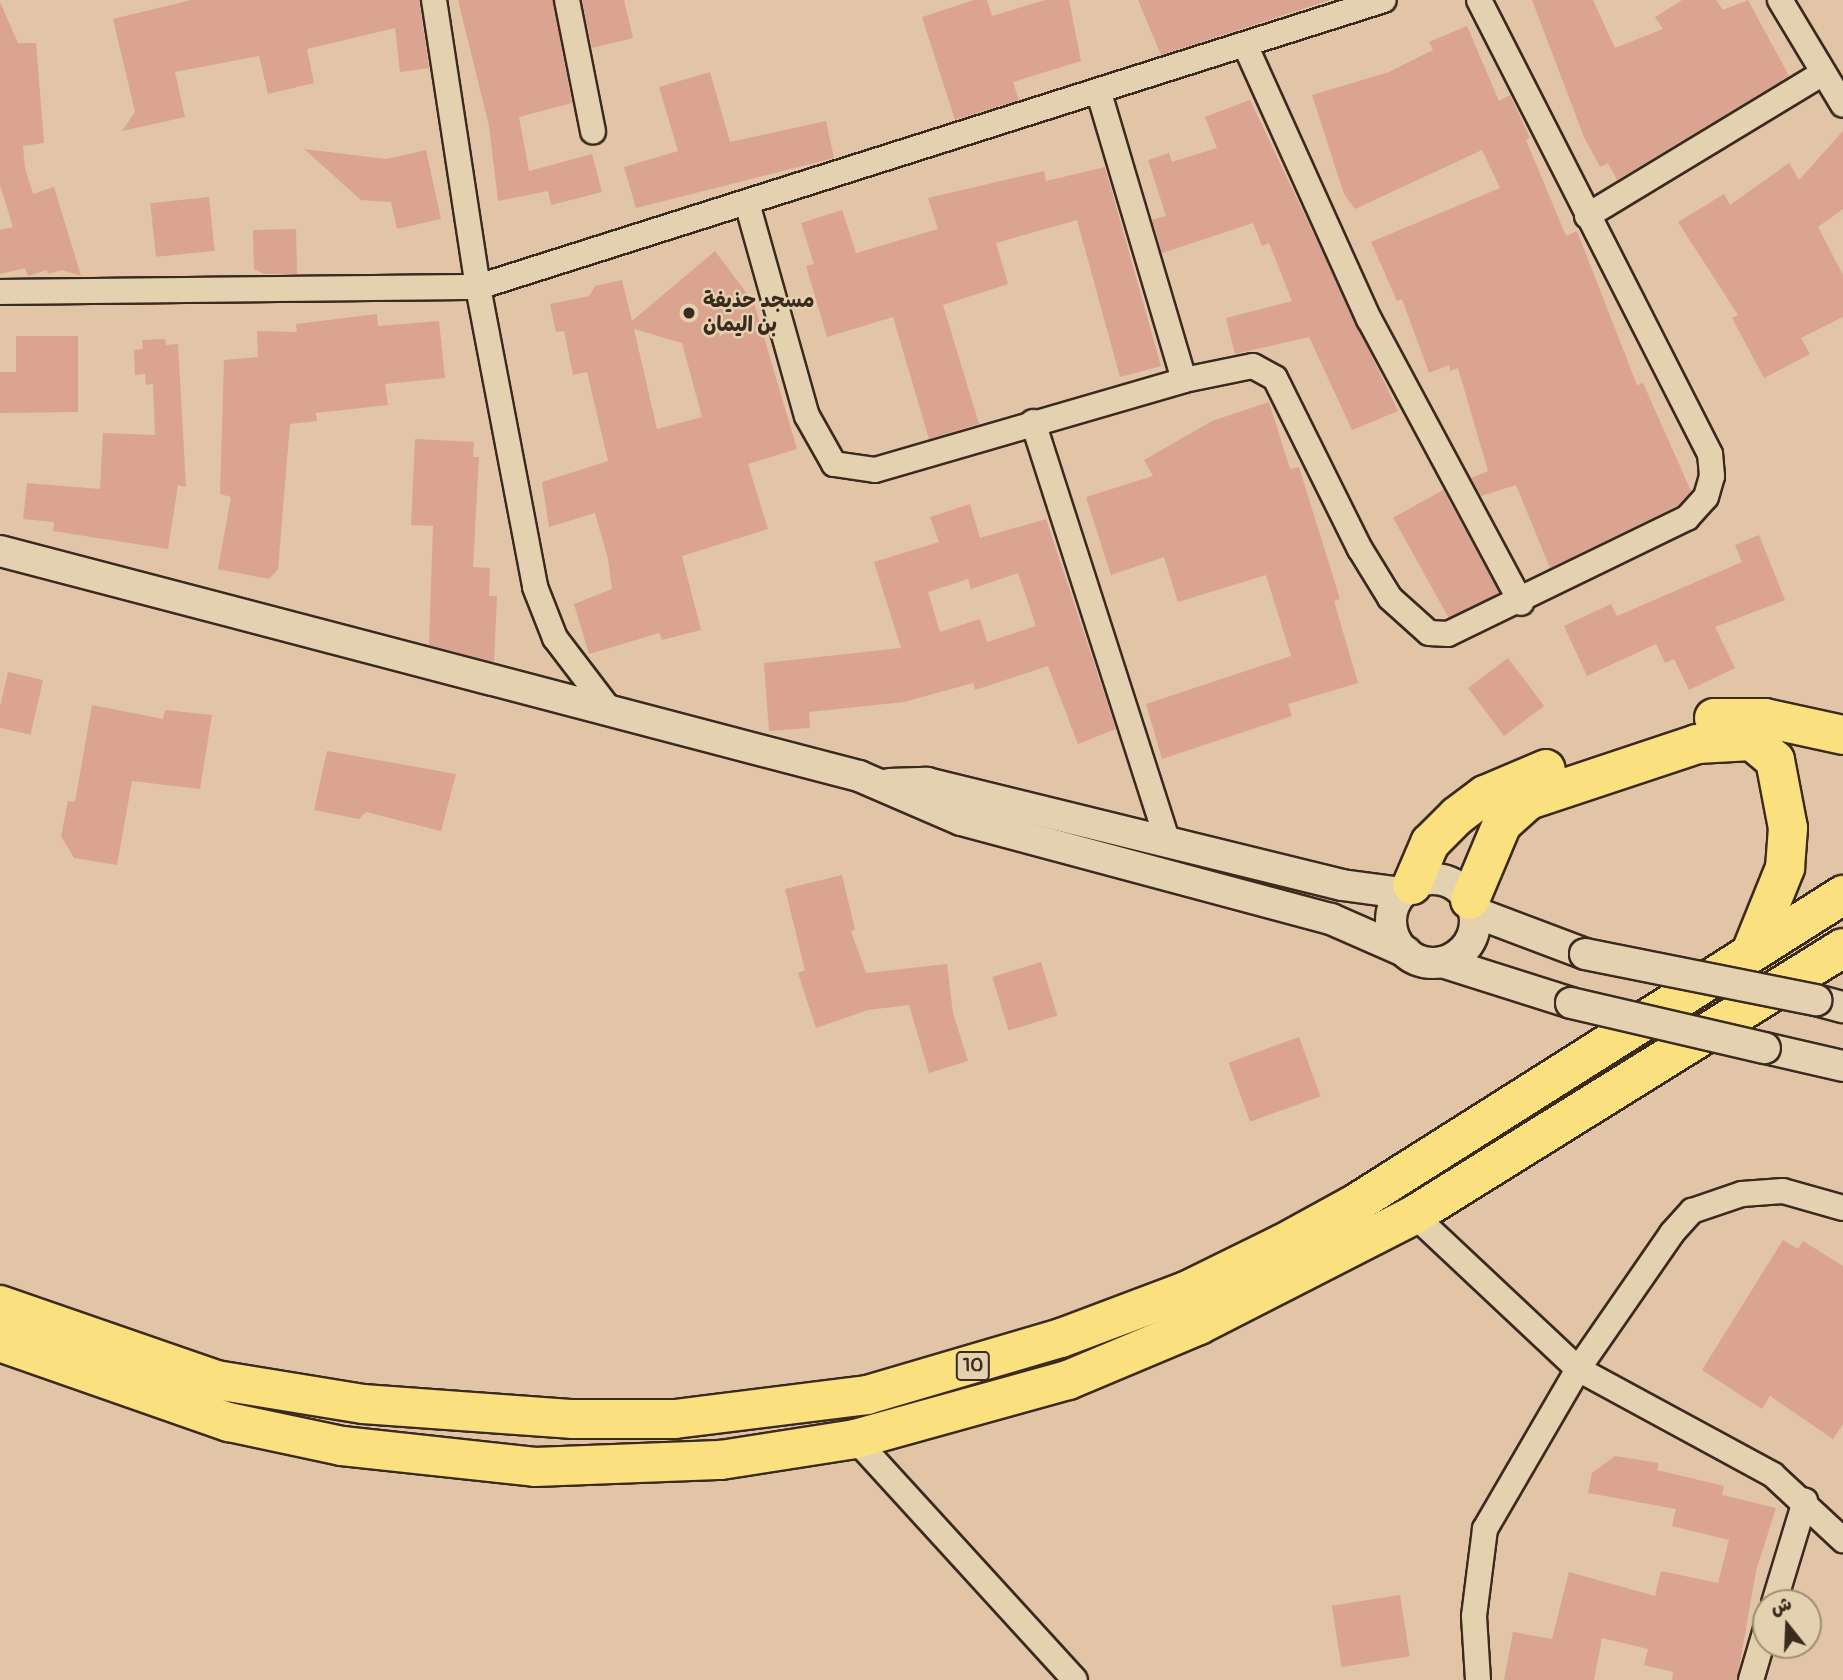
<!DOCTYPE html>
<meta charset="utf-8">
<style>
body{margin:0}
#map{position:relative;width:1843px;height:1680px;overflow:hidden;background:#e2c4a7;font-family:Pangolin,"Playpen Sans Arabic",sans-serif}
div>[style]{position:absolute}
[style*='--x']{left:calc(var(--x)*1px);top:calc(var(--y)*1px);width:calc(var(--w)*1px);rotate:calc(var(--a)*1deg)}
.building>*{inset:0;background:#daa491;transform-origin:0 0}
.roads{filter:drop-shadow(2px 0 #3b2a1e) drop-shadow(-2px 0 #3b2a1e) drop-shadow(0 2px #3b2a1e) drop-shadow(0 -2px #3b2a1e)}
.minor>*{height:24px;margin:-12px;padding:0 12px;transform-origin:12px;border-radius:12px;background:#e4d1af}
.tertiary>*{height:30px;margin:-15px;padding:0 15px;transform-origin:15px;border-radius:15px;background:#e4d1af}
.tertiary>.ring{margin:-15px;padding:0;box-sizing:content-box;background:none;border:30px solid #e4d1af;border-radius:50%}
.trunk>*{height:38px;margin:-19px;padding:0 19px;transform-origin:19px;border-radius:19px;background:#fbe080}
.bridges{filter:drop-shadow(2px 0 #3b2a1e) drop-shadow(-2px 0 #3b2a1e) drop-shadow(0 2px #3b2a1e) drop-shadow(0 -2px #3b2a1e)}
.tertiary-bridge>*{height:30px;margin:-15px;padding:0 15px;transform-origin:15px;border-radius:15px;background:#e4d1af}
.dots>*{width:19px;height:19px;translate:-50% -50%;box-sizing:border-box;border:4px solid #e4d1af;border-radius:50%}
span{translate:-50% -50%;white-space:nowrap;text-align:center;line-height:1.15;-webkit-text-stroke:5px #e4d1af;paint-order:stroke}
.shield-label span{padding:2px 5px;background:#e4d1af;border:2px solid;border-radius:5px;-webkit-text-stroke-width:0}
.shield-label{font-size:19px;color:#3b2a1e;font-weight:700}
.poi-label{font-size:21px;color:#3b2a1e;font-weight:700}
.left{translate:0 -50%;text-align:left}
.north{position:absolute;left:1752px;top:1589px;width:70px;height:70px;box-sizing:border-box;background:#e4d1af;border:2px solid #a08e75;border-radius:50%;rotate:342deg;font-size:19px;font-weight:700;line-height:28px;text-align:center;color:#3b2a1e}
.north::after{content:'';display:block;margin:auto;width:24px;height:32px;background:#3b2a1e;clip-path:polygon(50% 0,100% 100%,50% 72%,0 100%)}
</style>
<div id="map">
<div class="building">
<div style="clip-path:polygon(191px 0,419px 0,429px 68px,400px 72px,395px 28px,307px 49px,314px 83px,268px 94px,259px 56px,175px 72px,185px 117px,122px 131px,135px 112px,113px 19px)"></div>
<div style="clip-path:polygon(458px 0,553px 0,572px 103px,519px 117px,529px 171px,592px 154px,602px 192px,551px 205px,548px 191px,498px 201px,489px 126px)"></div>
<div style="clip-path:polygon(582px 0,624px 0,633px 38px,592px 48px)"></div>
<div style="clip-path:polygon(974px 0,987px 0,992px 16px,1045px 0,1069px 0,1081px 61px,1013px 82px,1019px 100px,955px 120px,922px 17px)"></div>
<div style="clip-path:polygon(1138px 0,1330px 0,1161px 55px)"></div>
<div style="clip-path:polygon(1532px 0,1593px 0,1615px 48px,1663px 29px,1655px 17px,1682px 0,1716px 0,1723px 10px,1748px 0,1789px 76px,1617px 180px,1608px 163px,1600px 167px,1584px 137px)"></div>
<div style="clip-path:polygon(0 2px,18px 43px,36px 43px,44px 143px,23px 146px,25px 168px,33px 194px,54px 187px,81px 276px,62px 270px,48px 274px,47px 270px,28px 276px,25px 268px,0 274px,0 230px,13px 227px,0 185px)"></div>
<div style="clip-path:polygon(1467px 26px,1499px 101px,1510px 95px,1530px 138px,1526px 140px,1566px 236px,1577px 231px,1637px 385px,1643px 383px,1691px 491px,1679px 505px,1550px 568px,1516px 485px,1481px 496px,1471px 478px,1488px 471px,1458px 368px,1450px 371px,1449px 365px,1429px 373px,1402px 299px,1397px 301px,1371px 242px,1500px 188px,1482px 150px,1355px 209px,1344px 194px,1312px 95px,1389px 72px,1433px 50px,1429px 42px)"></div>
<div style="clip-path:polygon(710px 72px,730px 142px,826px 121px,834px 158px,636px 208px,624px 167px,678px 151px,659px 87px)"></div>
<div style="clip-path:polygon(1250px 100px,1398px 411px,1352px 430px,1309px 337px,1235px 354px,1226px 318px,1292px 301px,1269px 243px,1262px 246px,1253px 223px,1162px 253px,1152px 220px,1166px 216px,1148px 160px,1169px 153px,1172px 162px,1217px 148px,1205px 117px)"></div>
<div style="clip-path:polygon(1843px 131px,1843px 209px,1818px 227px,1843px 275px,1843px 317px,1801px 338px,1810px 354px,1764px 378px,1732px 318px,1738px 315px,1678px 222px,1724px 194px,1730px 205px,1789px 163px,1799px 180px)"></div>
<div style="clip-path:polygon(304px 149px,386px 159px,426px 150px,441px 219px,397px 229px,391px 202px,361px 200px)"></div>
<div style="clip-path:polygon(1105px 167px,1161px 366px,1120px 377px,1077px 220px,996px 243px,1008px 284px,943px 305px,979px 424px,929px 439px,893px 317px,827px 337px,806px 266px,814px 264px,801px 223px,842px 210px,856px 253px,938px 229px,928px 198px,1044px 171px,1046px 181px)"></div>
<div style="left:209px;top:197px;width:54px;height:59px;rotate:84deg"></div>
<div style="clip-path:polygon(296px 229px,297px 274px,264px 274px,254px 269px,253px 230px)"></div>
<div style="clip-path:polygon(evenodd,715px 251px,754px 303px,797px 449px,748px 464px,768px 529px,682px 556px,701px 630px,662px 640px,659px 633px,589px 654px,574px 604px,612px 589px,608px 559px,595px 513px,549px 527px,542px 482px,608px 461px,587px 372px,573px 375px,564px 331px,556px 332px,550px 304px,589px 296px,595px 286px,622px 280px,632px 321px,715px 251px,634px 329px,682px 343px,702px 417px,657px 429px,634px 329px)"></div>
<div style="clip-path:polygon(377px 314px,378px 326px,439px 321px,445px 378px,385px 384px,388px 405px,316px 413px,317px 421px,290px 424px,278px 569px,269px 579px,218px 569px,231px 497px,220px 494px,224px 360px,258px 357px,257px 331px,297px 332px,296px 324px)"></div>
<div style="clip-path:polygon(16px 336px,78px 336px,78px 412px,0 413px,0 372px,16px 372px)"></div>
<div style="clip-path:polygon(165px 339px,166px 345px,178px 344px,186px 487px,178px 485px,168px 549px,53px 531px,54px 522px,23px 519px,27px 483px,100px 489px,103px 433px,155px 435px,153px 384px,146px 385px,145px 374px,135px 375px,134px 350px,143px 349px,142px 340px)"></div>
<div style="clip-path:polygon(1269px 402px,1290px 469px,1299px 467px,1340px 599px,1334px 601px,1358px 683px,1288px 704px,1292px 716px,1162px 759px,1146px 704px,1291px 656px,1266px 575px,1178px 602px,1164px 557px,1111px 575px,1086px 497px,1153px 476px,1144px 460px,1212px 421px)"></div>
<div style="clip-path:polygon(415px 439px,474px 442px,473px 457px,479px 457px,473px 567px,490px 568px,489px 596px,497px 596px,494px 662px,429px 645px,433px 526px,411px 525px)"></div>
<div style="left:1443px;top:490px;width:117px;height:57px;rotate:61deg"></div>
<div style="clip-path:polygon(evenodd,970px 504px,980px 538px,1046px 519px,1116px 729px,1078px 744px,1048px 666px,975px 690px,973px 683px,904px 702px,809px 712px,810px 728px,769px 731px,764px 663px,901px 648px,874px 562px,939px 542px,930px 517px,970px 504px,1018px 573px,1036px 626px,987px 642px,980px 619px,940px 632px,928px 592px,968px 579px,971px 589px,1018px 573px)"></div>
<div style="clip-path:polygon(1759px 535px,1785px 600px,1715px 627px,1735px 668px,1689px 690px,1674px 659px,1665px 663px,1656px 644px,1587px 676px,1564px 626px,1611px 604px,1617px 616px,1742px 562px,1735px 545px)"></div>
<div style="left:1508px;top:658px;width:60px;height:50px;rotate:53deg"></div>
<div style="left:8px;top:672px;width:36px;height:56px;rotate:13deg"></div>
<div style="clip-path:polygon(92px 705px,163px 719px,165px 710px,212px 715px,200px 789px,132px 781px,117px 865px,74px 858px,61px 836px,68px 801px,75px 802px)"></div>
<div style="clip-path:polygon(327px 751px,456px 774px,441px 831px,366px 812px,359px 819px,314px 810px)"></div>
<div style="clip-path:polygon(842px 875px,855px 930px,851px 931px,866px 973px,947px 964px,953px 1013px,968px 1061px,929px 1073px,909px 1005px,868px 1010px,816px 1028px,798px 973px,805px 970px,785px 889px)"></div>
<div style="left:1041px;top:962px;width:56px;height:51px;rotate:73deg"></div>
<div style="left:1299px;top:1037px;width:63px;height:75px;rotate:70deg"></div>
<div style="clip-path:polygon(1783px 1240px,1798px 1249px,1803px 1241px,1843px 1266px,1843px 1424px,1833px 1439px,1770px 1396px,1762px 1409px,1702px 1370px)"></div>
<div style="clip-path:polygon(1615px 1456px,1659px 1463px,1657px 1470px,1724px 1486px,1722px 1495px,1776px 1508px,1756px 1571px,1737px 1680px,1672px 1680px,1673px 1672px,1644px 1665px,1648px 1649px,1602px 1638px,1594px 1680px,1504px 1680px,1513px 1632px,1552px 1639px,1569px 1572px,1655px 1596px,1661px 1571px,1718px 1583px,1729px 1540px,1672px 1526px,1676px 1509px,1588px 1493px,1592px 1473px)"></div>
<div style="left:1400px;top:1595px;width:62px;height:69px;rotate:81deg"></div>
</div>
<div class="roads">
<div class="minor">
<div style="--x:434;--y:0;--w:290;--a:81.3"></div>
<div style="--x:478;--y:287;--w:305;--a:79.2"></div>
<div style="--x:535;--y:587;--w:55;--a:68.6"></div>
<div style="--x:555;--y:638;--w:84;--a:52.7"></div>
<div style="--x:567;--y:0;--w:134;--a:78.8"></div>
<div style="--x:1780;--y:0;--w:122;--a:59"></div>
<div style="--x:1246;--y:47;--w:299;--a:65.7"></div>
<div style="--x:1369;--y:319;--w:322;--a:61.8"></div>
<div style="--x:1099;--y:93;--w:299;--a:73.5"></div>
<div style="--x:747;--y:203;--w:221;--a:74.3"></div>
<div style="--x:807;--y:416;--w:55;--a:60.6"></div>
<div style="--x:834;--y:464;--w:41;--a:8.3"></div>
<div style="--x:875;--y:470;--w:322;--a:-16.2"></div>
<div style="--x:1184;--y:380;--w:70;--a:-11.5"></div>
<div style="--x:1253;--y:366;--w:25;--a:29"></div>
<div style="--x:1275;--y:378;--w:191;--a:63.6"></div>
<div style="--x:1360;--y:549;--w:57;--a:58.5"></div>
<div style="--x:1390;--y:598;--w:52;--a:41.9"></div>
<div style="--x:1429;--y:633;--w:19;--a:3"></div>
<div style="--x:1448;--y:634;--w:266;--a:-25.9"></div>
<div style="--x:1687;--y:518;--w:28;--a:-48"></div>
<div style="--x:1706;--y:497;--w:22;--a:-74"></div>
<div style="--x:1712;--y:476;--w:22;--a:-95"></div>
<div style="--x:1710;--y:454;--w:509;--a:-116.97"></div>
<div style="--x:1587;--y:216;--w:276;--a:-31.2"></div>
<div style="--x:0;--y:292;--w:478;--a:-0.6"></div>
<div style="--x:478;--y:287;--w:950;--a:-17.58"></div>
<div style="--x:1033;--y:422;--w:441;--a:72.2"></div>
<div style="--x:1414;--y:1215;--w:225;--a:43.2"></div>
<div style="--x:1578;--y:1369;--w:222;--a:28.5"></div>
<div style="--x:1773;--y:1475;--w:96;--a:42.9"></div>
<div style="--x:855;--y:1439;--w:326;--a:47.6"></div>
<div style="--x:1774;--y:1603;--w:107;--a:-73.1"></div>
<div style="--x:1478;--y:1680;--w:64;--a:-93.6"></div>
<div style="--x:1474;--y:1616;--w:88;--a:-82.8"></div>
<div style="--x:1485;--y:1529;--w:185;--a:-59.8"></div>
<div style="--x:1578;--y:1369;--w:165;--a:-55.3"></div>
<div style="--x:1672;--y:1233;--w:30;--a:-48"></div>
<div style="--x:1692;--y:1211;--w:53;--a:-18.8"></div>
<div style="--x:1742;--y:1194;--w:41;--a:-4.2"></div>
<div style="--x:1783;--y:1191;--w:62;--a:15.8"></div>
<div style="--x:1751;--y:1680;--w:53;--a:-73.6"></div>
</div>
<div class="tertiary">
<div style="--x:0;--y:551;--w:888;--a:14.68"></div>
<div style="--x:859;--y:776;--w:111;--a:23.3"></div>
<div style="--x:961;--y:820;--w:383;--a:15"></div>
<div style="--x:1331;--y:919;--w:82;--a:23.7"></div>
<div style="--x:889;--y:784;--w:38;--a:-2"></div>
<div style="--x:927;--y:783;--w:427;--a:13.8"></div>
<div style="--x:1342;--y:885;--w:61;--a:7.6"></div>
<div class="ring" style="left:1391px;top:879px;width:54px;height:54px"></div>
<div style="--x:1474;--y:912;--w:119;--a:20.7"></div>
<div style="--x:1442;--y:962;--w:135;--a:17.6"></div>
<div style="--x:1816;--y:1000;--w:28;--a:15"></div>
<div style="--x:1765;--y:1048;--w:80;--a:13"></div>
</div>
<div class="trunk">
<div style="--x:1714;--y:718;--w:51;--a:0"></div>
<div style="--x:1765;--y:718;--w:80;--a:12.3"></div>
<div style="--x:1412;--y:885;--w:46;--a:-66.8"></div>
<div style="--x:1430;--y:843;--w:38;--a:-45"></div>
<div style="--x:1457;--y:816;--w:35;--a:-37"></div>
<div style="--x:1485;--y:795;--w:66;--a:-23.1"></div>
<div style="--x:1470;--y:900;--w:82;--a:-67.2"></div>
<div style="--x:1502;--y:824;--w:36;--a:-42"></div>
<div style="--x:1529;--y:800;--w:177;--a:-18.4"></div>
<div style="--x:1697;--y:744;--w:55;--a:-3.1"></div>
<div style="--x:1752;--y:741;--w:30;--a:40"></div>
<div style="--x:1775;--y:760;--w:69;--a:79.2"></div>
<div style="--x:1788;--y:828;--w:40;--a:94.3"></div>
<div style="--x:1785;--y:868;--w:91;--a:112"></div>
<div style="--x:0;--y:1305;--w:229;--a:19.1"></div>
<div style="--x:216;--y:1380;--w:149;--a:9.3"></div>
<div style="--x:363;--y:1404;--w:211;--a:4.1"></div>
<div style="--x:573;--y:1419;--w:102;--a:0"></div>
<div style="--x:675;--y:1419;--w:193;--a:-7.1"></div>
<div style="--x:867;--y:1395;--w:202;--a:-16.4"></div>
<div style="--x:1061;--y:1338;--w:134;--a:-20.6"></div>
<div style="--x:1186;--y:1291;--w:107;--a:-26.1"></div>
<div style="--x:1282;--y:1244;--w:83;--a:-28.7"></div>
<div style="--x:1355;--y:1204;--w:578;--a:-32.34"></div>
<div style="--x:0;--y:1342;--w:243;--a:19.3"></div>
<div style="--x:229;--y:1422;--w:116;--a:12"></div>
<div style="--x:342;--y:1446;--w:194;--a:6.2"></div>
<div style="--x:535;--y:1467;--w:186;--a:-2.2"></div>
<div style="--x:721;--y:1460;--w:136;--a:-8.9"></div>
<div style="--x:855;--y:1439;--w:221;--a:-15.5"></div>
<div style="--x:1068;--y:1380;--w:142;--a:-22.8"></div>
<div style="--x:1199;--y:1325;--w:242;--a:-27.1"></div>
<div style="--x:1414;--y:1215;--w:505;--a:-31.9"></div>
</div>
</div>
<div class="bridges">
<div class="tertiary-bridge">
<div style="--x:1585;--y:954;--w:236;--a:11.3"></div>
<div style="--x:1571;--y:1003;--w:199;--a:13.1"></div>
</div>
</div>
<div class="dots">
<div style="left:689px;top:313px;background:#3b2a1e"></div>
</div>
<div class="shield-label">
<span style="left:973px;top:1366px">10</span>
</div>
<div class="poi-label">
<span class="left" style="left:703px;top:313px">مسجد حذيفة<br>بن اليمان</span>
</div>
<div class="north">ش</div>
</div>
